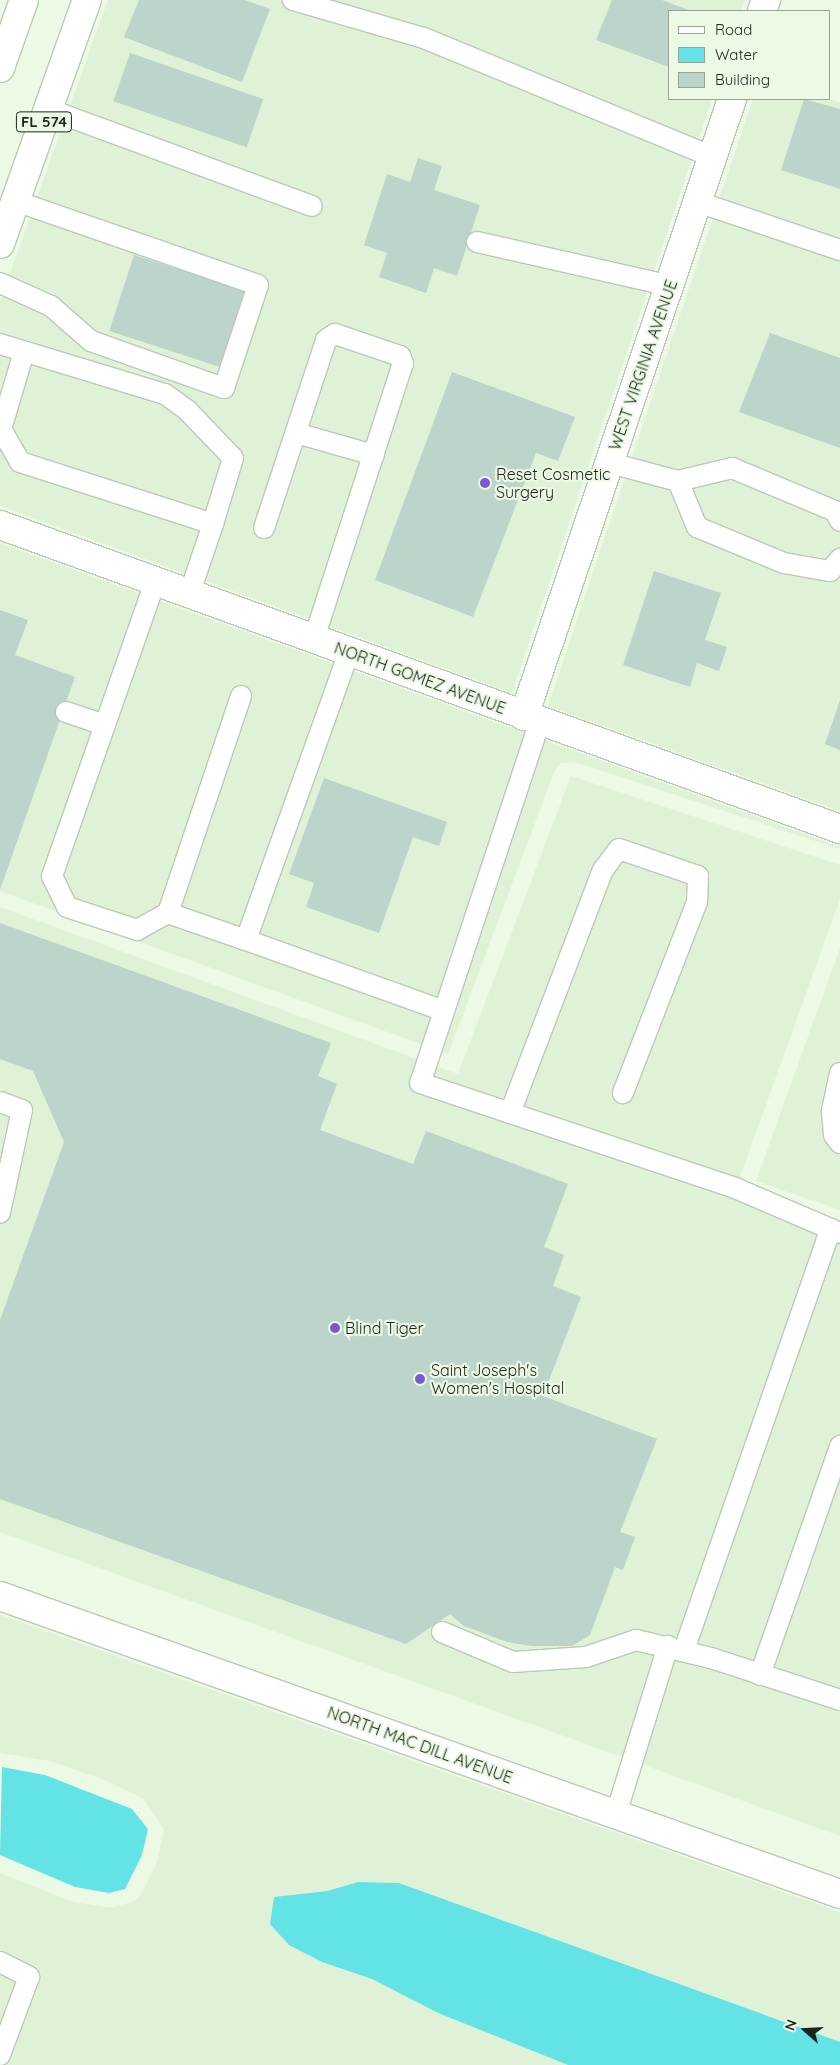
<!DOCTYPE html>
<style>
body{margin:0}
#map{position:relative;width:840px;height:2065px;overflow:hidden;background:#ebf9e5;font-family:Quicksand,sans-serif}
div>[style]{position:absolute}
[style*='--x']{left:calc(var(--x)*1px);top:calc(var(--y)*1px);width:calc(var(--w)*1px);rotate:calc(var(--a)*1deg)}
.built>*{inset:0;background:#dff2d7}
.water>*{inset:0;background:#64e3e7}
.building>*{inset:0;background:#bcd4ca;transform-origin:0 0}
.roads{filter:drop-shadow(1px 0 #bbc9b6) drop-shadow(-1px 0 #bbc9b6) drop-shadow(0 1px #bbc9b6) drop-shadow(0 -1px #bbc9b6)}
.service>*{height:20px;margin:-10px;padding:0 10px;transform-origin:10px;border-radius:10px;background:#fff}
.minor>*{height:28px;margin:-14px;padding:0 14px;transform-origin:14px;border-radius:14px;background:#fff}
.tertiary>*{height:28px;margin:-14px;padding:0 14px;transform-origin:14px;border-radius:14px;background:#fff}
.primary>*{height:28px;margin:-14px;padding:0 14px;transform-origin:14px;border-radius:14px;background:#fff}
.dots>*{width:14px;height:14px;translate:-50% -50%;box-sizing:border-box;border:2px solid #ebf9e5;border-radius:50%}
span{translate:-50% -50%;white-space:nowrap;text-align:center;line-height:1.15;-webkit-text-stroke:4.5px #ebf9e5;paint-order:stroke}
.shield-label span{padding:1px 4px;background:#ebf9e5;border:1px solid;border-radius:4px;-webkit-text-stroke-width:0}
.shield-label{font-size:15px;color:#1e241c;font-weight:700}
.street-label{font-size:16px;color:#1e241c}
.poi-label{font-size:16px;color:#1e241c}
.left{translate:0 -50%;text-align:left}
.legend{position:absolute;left:668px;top:10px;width:162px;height:90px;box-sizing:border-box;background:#ebf9e5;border:1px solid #99a495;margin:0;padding:6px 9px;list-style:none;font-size:15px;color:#1e241c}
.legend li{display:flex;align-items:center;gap:10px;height:25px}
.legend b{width:25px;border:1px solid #99a495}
.north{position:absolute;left:780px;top:2005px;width:50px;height:50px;-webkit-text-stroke:4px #ebf9e5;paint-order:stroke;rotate:289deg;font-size:14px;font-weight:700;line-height:20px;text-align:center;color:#1e241c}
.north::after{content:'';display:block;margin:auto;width:18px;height:22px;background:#1e241c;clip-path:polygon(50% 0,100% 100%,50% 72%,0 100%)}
</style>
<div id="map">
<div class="built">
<div style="clip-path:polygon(108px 0,745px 0,741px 11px,669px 11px,669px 99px,712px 99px,512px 693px,0 506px,0 301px)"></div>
<div style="clip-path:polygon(753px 99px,829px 99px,840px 102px,840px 811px,548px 706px)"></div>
<div style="clip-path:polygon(0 543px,840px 847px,840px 849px,575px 762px,561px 763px,555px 770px,448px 1054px,0 891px)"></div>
<div style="clip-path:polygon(571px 776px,840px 865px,840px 899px,736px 1188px,840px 1226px,840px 1836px,0 1532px,0 907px,458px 1074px)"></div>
<div style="clip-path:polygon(840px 948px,840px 1210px,756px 1181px)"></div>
<div style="clip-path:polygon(0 1615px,840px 1912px,840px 2042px,399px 1883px,358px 1882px,327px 1891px,275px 1897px,372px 1979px,438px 2013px,568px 2065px,0 2065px,0 1873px,73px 1902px,111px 1908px,135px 1901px,140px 1896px,157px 1862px,164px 1829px,143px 1798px,102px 1779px,50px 1761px,0 1753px)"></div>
</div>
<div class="water">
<div style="clip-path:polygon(2px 1767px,45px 1775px,132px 1809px,148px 1829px,142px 1855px,125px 1889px,109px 1893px,75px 1887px,0 1855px)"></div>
<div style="clip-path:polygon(358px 1882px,399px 1883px,840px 2042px,840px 2065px,568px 2065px,438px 2013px,372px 1979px,322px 1962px,289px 1945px,270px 1924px,274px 1897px,327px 1891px)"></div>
</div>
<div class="building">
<div style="clip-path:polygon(139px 0,245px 0,270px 9px,242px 82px,124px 37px)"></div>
<div style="clip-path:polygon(612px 0,662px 0,691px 11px,669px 11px,669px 67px,596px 40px)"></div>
<div style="left:130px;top:53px;width:141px;height:51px;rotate:19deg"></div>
<div style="clip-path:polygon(804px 99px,840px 109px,840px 189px,781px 170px)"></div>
<div style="clip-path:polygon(418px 158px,442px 166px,434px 190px,480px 205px,457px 276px,434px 268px,426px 293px,379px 277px,387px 253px,364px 245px,387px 174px,410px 182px)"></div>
<div style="left:134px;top:255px;width:118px;height:80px;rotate:18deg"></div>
<div style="clip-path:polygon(770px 333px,840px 358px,840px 448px,739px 412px)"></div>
<div style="clip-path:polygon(452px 372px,575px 417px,558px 461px,536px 453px,473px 617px,375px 580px)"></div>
<div style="clip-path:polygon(654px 571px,721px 593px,705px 640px,727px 647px,719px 671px,697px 663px,690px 687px,623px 665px)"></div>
<div style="clip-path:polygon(0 610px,28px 620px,15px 655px,75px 677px,0 890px)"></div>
<div style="clip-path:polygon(840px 700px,840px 750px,825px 744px)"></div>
<div style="clip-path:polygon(324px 778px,447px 822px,439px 846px,413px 837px,379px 933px,306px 907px,314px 883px,289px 874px)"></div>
<div style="clip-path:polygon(0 923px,331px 1043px,318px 1076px,337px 1084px,320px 1130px,413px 1164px,426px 1131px,568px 1184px,544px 1247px,564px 1255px,553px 1286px,581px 1297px,543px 1396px,657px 1439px,620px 1532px,635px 1537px,623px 1570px,615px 1567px,590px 1635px,572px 1646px,532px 1646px,507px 1642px,464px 1626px,450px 1614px,406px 1644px,0 1499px,0 1320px,64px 1142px,33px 1071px,0 1059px)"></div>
</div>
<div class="roads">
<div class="service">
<div style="--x:293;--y:0;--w:136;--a:16.2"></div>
<div style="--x:424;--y:38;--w:313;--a:22.4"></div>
<div style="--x:48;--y:109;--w:281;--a:20.2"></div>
<div style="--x:698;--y:202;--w:150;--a:18.7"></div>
<div style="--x:477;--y:242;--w:198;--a:12.8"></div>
<div style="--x:0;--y:283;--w:56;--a:24.3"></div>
<div style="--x:51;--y:306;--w:53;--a:41.2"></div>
<div style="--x:91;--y:341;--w:141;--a:19.5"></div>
<div style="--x:224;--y:388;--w:108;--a:-71.7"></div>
<div style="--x:258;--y:285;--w:257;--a:-160.9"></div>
<div style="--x:0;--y:344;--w:172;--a:16.9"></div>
<div style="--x:165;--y:394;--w:27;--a:36"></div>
<div style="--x:187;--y:410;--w:66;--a:46.2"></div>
<div style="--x:233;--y:458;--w:69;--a:106.9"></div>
<div style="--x:24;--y:352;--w:80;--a:106.6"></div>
<div style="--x:1;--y:429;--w:38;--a:60"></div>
<div style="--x:20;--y:462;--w:203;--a:17.8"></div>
<div style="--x:213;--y:524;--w:75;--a:108.7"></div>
<div style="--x:296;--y:433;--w:81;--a:15.8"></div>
<div style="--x:610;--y:463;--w:70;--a:14.8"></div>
<div style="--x:678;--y:481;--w:56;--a:-13.5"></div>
<div style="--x:732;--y:468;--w:112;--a:22.7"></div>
<div style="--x:835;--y:511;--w:11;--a:63"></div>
<div style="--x:678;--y:481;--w:50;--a:67.6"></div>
<div style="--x:697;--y:527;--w:94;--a:22.5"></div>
<div style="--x:784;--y:563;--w:47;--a:9.9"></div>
<div style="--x:830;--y:571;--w:16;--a:-50"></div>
<div style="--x:264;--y:528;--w:198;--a:-71.7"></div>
<div style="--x:326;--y:340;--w:11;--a:-34"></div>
<div style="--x:335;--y:334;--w:69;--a:18.7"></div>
<div style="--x:400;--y:356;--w:8;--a:67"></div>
<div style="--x:403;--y:363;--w:290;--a:107.9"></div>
<div style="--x:155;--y:582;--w:312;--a:109.3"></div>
<div style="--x:52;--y:876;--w:34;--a:64"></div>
<div style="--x:67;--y:907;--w:74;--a:18.2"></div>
<div style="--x:137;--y:930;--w:35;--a:-29"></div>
<div style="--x:168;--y:913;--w:83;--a:19.1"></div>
<div style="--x:349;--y:652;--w:306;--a:109.7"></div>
<div style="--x:246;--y:940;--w:210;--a:19.7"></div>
<div style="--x:66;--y:712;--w:41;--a:18.4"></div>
<div style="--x:540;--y:721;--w:381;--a:108.3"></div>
<div style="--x:420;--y:1083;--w:332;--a:18.4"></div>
<div style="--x:735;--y:1188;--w:114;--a:23.2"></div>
<div style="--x:168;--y:913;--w:229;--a:-71.4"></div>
<div style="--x:840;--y:1073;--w:40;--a:102"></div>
<div style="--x:832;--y:1112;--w:23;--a:85"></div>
<div style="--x:834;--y:1135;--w:10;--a:53"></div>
<div style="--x:0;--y:1102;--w:23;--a:20"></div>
<div style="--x:22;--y:1110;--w:105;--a:102.1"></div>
<div style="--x:510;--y:1113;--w:260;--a:-69.1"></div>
<div style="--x:603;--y:870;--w:26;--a:-53"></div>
<div style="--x:619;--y:849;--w:83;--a:18.9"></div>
<div style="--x:698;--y:876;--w:26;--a:92"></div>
<div style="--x:697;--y:902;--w:205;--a:111.2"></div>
<div style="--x:442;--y:1632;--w:77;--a:22.9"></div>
<div style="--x:513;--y:1662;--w:73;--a:-3.9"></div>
<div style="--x:586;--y:1657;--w:53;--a:-18.8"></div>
<div style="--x:636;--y:1640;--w:77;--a:13.5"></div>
<div style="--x:711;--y:1658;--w:136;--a:18"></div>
<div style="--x:684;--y:1650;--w:446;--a:-70.8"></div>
<div style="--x:760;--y:1675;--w:243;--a:-70.7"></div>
<div style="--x:616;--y:1814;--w:176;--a:-72.8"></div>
<div style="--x:0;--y:1962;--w:33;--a:27"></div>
<div style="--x:29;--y:1977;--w:83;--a:110.4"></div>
</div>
<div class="minor">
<div style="--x:762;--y:11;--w:12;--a:-70"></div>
<div style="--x:0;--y:525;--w:893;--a:19.9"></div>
<div style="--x:524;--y:716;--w:651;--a:-71.37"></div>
</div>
<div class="tertiary">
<div style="--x:0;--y:1596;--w:891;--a:19.53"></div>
</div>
<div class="primary">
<div style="--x:0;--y:68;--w:72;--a:-70.6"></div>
<div style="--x:0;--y:244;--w:259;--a:-70.4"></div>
</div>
</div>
<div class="dots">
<div style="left:485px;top:483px;background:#7859d3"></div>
<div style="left:335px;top:1328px;background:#7859d3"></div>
<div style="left:420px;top:1379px;background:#7859d3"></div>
</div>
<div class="shield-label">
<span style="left:44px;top:122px">FL 574</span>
</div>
<div class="street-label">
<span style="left:643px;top:365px;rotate:-71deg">WEST VIRGINIA AVENUE</span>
<span style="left:420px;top:678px;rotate:20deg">NORTH GOMEZ AVENUE</span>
<span style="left:420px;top:1745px;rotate:20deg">NORTH MAC DILL AVENUE</span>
</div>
<div class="poi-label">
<span class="left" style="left:496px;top:483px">Reset Cosmetic<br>Surgery</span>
<span class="left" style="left:345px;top:1328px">Blind Tiger</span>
<span class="left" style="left:431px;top:1379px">Saint Joseph's<br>Women's Hospital</span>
</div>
<ul class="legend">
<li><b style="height:6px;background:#fff"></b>Road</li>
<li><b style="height:14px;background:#64e3e7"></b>Water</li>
<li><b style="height:14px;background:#bcd4ca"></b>Building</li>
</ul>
<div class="north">N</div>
</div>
